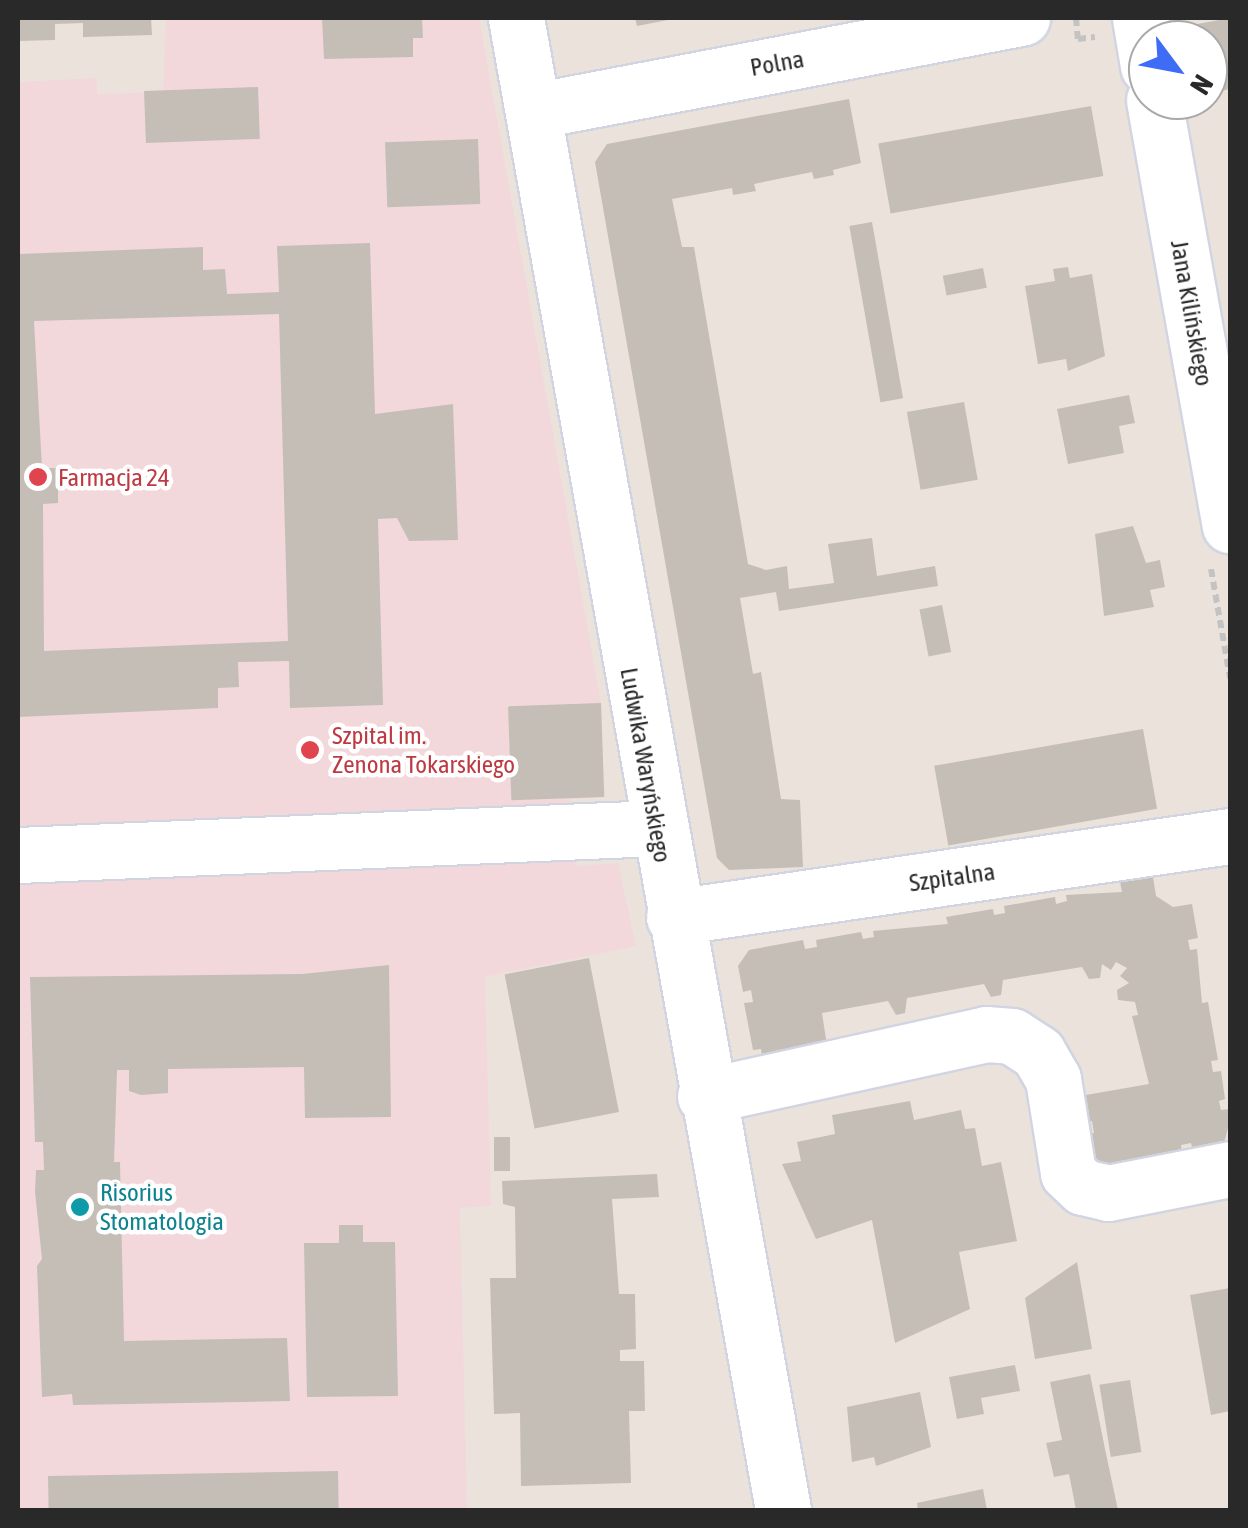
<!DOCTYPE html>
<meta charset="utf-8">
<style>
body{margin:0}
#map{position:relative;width:1248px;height:1528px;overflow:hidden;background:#ebe3db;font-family:"Asap Condensed",sans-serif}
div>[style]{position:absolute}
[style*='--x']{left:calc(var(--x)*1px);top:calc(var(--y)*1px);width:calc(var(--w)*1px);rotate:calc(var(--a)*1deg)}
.medical>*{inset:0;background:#f2d8db}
.building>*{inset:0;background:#c4beb7;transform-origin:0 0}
.path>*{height:6px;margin-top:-3px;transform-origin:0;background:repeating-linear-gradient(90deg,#c3c3c3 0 8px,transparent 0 13px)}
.roads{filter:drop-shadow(2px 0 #d1d5e2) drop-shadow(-2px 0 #d1d5e2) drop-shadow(0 2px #d1d5e2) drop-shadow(0 -2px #d1d5e2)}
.minor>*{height:55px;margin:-27.5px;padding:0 27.5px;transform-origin:27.5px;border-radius:27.5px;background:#fff}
.dots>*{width:28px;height:28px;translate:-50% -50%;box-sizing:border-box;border:5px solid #fff;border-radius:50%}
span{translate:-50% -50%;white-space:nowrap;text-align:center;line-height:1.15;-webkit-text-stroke:9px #fff;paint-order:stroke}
.street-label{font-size:25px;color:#292929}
.health-label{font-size:25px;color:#be3a42}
.left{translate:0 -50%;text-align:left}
.culture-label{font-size:25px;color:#0d838f}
.frame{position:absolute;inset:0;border:20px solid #292929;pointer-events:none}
.north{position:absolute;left:1128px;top:20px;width:100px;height:100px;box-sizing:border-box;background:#fff;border:2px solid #a9a9a9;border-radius:50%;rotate:122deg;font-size:28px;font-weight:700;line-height:40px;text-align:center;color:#292929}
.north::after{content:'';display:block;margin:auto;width:35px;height:45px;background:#3e6cf6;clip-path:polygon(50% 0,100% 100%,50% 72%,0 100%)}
</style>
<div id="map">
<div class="medical">
<div style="clip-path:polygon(166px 18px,479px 18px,601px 703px,604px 797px,570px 799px,576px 866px,618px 863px,636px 946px,485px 977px,491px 1206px,460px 1208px,467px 1510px,18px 1510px,18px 82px,97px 78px,97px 94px,163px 92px)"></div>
</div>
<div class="building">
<div style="clip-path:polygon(18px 18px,151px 18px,152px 35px,83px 37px,83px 23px,55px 24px,55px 40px,18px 41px)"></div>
<div style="clip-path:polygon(322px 18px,422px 18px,423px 38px,413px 38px,413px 57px,324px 59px)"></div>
<div style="clip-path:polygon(635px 18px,673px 18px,673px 19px,637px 26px)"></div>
<div style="clip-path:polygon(1230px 18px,1230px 89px,1208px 94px,1208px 40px,1194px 40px,1192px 25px)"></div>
<div style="left:258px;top:87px;width:52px;height:114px;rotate:88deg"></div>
<div style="clip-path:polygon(849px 99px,861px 163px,833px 170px,834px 175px,814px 179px,812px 172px,754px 184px,756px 191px,733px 195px,732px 188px,672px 199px,682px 247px,694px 247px,748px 564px,766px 570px,787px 566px,789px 589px,834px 583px,828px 544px,872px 538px,877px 576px,935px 566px,938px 586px,779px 611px,776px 592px,740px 598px,753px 674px,761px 672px,781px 799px,800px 800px,803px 867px,729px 870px,717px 858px,595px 162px,607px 144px)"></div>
<div style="left:1091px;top:106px;width:71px;height:216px;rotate:80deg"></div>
<div style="left:478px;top:139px;width:65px;height:93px;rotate:88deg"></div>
<div style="left:872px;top:222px;width:179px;height:23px;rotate:80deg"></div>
<div style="clip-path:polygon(evenodd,370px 243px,375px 414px,453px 404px,458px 540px,409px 541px,397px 518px,378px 519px,383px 705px,290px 708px,289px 661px,238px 662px,239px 687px,218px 688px,218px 708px,18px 717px,18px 254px,203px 247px,203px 270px,225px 269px,227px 294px,279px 292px,277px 246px,370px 243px,279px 314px,288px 641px,44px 651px,43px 504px,58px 503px,58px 486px,57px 468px,42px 468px,34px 321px,279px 314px)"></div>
<div style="clip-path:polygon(1068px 267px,1070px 278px,1092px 274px,1105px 356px,1068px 371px,1066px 359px,1038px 364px,1025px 286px,1055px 281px,1053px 269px)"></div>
<div style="left:983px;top:268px;width:20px;height:41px;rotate:79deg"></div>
<div style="clip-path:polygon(1129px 395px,1135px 423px,1119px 426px,1124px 453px,1068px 464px,1057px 409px)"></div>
<div style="left:964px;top:402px;width:79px;height:58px;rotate:80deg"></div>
<div style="clip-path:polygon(1133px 526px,1146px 563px,1160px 560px,1165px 587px,1150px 590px,1154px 607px,1104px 616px,1095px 534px)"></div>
<div style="left:942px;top:605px;width:48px;height:23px;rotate:79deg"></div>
<div style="left:601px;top:703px;width:94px;height:93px;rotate:88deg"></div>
<div style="left:1143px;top:729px;width:81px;height:212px;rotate:80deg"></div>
<div style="clip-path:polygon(1153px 877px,1156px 896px,1173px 907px,1192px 904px,1198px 938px,1188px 940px,1190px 950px,1197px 949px,1202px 1003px,1208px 1002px,1218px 1060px,1211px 1061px,1213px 1072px,1221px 1071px,1225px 1099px,1219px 1101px,1221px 1110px,1229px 1109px,1230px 1120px,1223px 1147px,1193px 1152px,1191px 1143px,1181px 1145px,1182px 1154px,1107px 1168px,1090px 1156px,1086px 1134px,1094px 1133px,1092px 1121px,1084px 1123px,1080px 1096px,1149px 1084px,1132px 1016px,1138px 1015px,1135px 1002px,1118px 1000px,1117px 990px,1129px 983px,1120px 976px,1127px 968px,1116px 962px,1111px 970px,1102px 964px,1100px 978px,1089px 979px,1082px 967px,1003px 980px,1001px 995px,991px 997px,984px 984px,907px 998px,905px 1013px,896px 1015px,888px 1001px,822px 1013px,828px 1052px,763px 1063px,761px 1049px,753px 1050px,744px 1003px,753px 1002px,751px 990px,743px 992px,738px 966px,749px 950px,803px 940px,805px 949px,817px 947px,816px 940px,861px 932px,863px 939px,874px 937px,873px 931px,948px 924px,946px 917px,993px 909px,994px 915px,1005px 913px,1004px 906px,1055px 897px,1056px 904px,1067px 901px,1066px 895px,1122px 892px,1120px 882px)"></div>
<div style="left:589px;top:958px;width:157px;height:86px;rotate:79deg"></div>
<div style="clip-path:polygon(389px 965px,391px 1117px,305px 1118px,304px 1067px,168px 1069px,168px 1093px,141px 1095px,129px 1091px,129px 1070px,117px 1070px,114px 1162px,120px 1162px,124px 1341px,287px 1338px,290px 1401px,73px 1405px,72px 1394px,42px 1397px,37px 1266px,42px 1259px,35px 1192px,36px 1170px,44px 1170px,43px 1142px,35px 1142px,30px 977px,302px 974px)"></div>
<div style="clip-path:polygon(910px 1101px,914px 1120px,961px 1110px,965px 1129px,975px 1128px,982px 1166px,1001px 1162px,1017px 1241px,959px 1252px,970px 1309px,895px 1343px,872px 1220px,816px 1239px,782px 1164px,801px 1161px,797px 1142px,835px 1134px,832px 1115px)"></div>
<div style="left:494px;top:1137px;width:16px;height:34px"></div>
<div style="clip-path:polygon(657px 1174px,659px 1197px,612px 1199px,619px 1294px,635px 1294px,636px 1349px,620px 1350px,620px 1361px,644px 1361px,645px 1411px,629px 1411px,631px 1483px,521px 1486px,520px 1413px,494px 1414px,490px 1278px,516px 1278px,515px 1207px,503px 1204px,502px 1181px)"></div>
<div style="clip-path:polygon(339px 1225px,363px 1225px,363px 1242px,395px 1242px,398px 1396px,307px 1397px,304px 1243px,339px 1243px)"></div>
<div style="clip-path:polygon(1077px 1262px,1092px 1349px,1035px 1359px,1025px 1298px)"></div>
<div style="clip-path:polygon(1230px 1288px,1230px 1411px,1211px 1415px,1190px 1295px)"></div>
<div style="clip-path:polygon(1015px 1365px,1020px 1391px,981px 1398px,984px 1414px,957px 1419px,949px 1377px)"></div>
<div style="clip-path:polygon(1090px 1374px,1105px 1449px,1118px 1510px,1076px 1510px,1069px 1474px,1054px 1477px,1046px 1443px,1062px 1440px,1050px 1382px)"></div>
<div style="left:1130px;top:1380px;width:73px;height:31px;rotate:81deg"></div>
<div style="clip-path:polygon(920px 1392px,931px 1447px,876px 1466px,874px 1457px,852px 1462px,847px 1407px)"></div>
<div style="left:338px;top:1471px;width:39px;height:290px;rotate:89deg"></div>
<div style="clip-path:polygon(983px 1489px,987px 1510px,918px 1510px,917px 1503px)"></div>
</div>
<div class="path">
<div style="--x:1076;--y:18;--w:21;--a:85"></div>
<div style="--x:1078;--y:39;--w:17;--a:-7"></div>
<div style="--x:1211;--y:569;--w:111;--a:80.1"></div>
</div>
<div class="roads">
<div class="minor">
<div style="--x:516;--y:18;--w:1516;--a:79.85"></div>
<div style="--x:1140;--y:18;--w:49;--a:80.5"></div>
<div style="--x:1154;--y:100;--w:432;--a:79.9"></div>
<div style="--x:533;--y:111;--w:498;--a:-10.8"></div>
<div style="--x:18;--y:855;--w:640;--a:-2.42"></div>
<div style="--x:674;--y:917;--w:562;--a:-8.29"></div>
<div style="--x:705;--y:1096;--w:288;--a:-12.4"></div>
<div style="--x:986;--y:1034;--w:26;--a:4"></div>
<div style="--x:1012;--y:1036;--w:31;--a:33"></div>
<div style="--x:1038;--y:1053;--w:30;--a:60"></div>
<div style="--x:1053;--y:1079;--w:95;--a:80.9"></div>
<div style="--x:1068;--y:1173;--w:21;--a:43"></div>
<div style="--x:1083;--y:1187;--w:26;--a:13"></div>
<div style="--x:1108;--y:1193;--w:124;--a:-11.1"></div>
</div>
</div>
<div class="dots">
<div style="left:38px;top:477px;background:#e0444e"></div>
<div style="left:310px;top:750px;background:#e0444e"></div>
<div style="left:80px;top:1207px;background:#0f9aa8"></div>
</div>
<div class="street-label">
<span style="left:777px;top:63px;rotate:-10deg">Polna</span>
<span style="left:1192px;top:313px;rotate:80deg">Jana Kilińskiego</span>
<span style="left:646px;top:765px;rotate:80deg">Ludwika Waryńskiego</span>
<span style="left:952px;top:877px;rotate:-8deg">Szpitalna</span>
</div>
<div class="health-label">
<span class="left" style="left:58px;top:477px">Farmacja 24</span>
<span class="left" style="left:332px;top:750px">Szpital im.<br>Zenona Tokarskiego</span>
</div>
<div class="culture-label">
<span class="left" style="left:100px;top:1207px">Risorius<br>Stomatologia</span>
</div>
<div class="frame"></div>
<div class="north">N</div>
</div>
